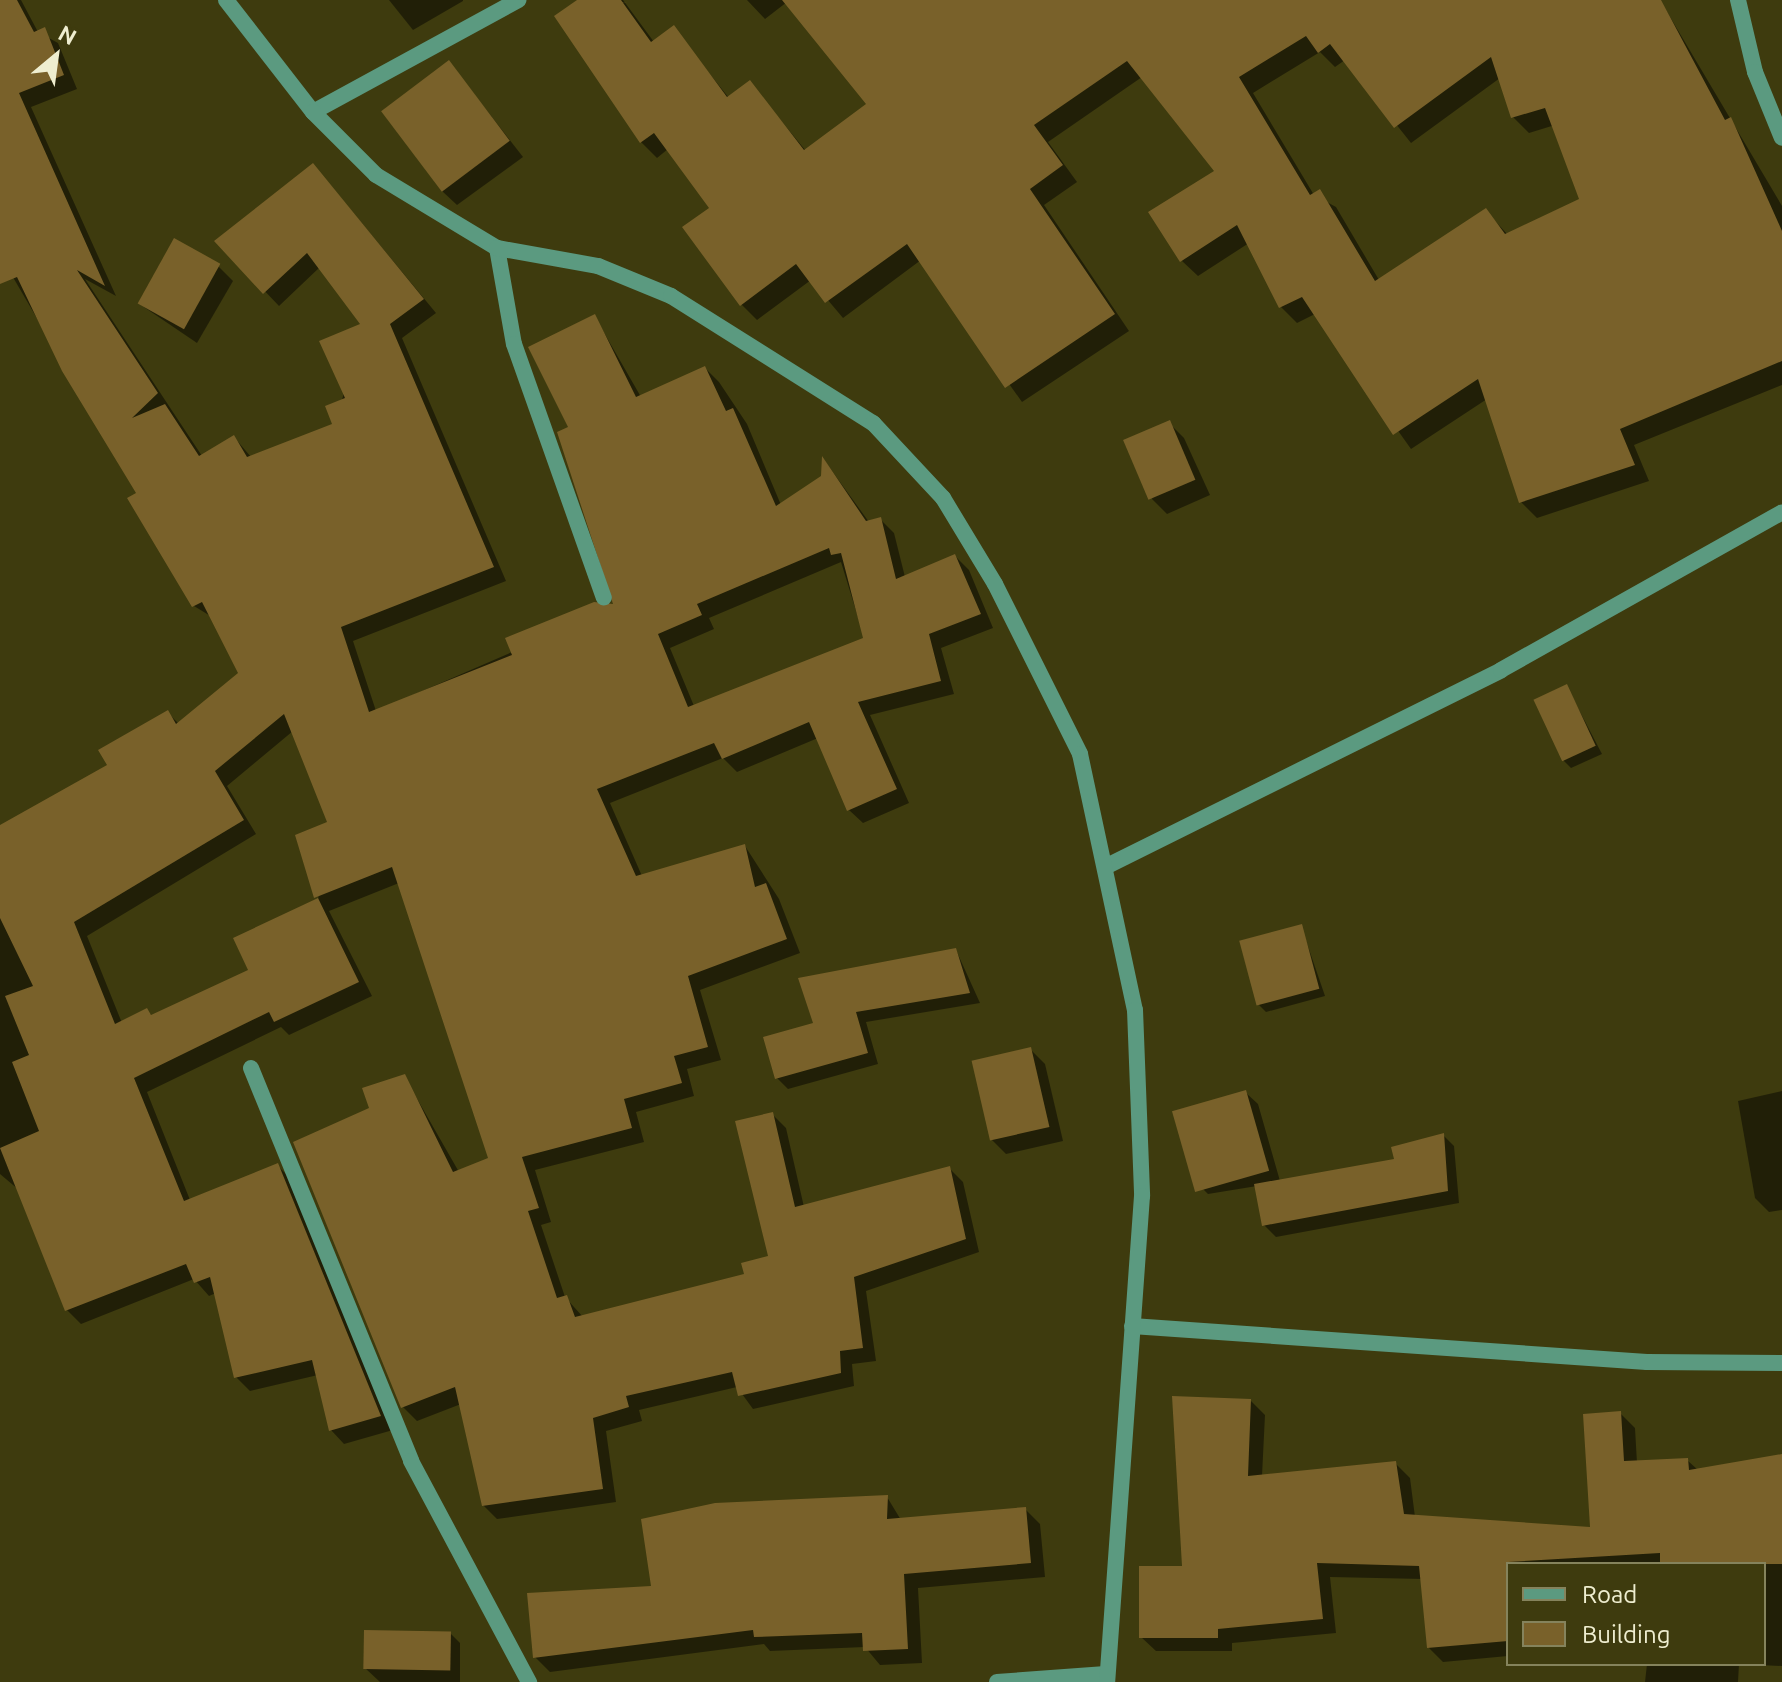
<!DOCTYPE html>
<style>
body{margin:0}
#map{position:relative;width:1782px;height:1682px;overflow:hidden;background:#3e3b0e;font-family:Ubuntu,sans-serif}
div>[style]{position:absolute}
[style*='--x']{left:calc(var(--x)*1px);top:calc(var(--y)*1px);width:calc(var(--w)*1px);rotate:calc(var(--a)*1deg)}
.shadow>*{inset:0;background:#0007}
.building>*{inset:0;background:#79612a;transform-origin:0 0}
.minor>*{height:16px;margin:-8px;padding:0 8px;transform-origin:8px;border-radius:8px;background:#5b9a80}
.tertiary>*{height:16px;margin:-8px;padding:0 8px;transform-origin:8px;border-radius:8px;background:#5b9a80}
span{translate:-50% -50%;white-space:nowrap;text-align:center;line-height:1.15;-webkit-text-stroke:8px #3e3b0e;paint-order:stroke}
.legend{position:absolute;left:1506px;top:1562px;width:260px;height:104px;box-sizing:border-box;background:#3e3b0e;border:2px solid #85835c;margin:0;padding:10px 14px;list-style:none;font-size:24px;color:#efeed0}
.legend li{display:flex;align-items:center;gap:16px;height:40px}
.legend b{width:40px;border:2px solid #85835c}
.north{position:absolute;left:16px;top:16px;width:80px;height:80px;-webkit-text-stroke:6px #3e3b0e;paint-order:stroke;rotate:29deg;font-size:22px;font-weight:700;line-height:32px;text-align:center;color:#efeed0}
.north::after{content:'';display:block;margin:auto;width:28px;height:36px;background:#efeed0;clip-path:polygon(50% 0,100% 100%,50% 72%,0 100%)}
</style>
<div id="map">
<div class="shadow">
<div style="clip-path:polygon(evenodd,0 0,21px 0,38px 32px,58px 43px,77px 89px,31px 107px,116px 296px,85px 279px,202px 456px,234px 437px,251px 457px,335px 425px,363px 325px,320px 267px,279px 306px,217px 241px,326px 180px,436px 313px,402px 338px,506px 581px,353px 641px,376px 711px,616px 607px,570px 428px,595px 317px,641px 397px,705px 368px,719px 382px,747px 424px,781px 505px,823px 477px,824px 460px,869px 522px,880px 519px,894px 533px,905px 577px,955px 556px,969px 570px,993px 628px,941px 648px,954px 694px,870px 715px,909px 803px,863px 823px,849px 810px,818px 738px,737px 772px,723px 758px,610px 803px,642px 876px,745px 846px,779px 899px,800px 953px,700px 990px,721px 1060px,687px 1069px,694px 1096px,636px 1112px,644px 1142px,535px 1170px,551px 1222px,541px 1225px,565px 1297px,583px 1317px,747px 1276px,771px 1257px,772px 1114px,786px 1128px,804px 1207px,949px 1168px,963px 1182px,979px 1252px,866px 1291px,876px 1361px,852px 1364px,854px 1386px,753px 1409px,737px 1387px,639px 1410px,642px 1421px,606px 1431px,616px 1502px,497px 1519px,483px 1505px,461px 1404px,417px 1421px,403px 1407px,371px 1109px,404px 1076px,459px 1172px,491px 1159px,399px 883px,329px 911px,372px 996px,289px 1035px,281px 1027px,147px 1092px,190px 1200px,277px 1165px,291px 1179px,393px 1430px,344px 1444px,331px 1430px,318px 1375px,250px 1391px,236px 1377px,216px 1293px,209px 1296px,194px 1279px,81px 1324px,67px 1310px,19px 1190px,0 1174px,0 827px,110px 766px,168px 713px,179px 724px,240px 673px,212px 617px,194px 606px,139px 493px,0 255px,0 0,841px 562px,865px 640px,694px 706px,670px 648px,714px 629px,709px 618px,841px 562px,0 0,293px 731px,330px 823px,318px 900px,251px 970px,153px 1017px,147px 1011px,122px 1023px,87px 936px,256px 834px,227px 786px,293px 731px)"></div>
<div style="clip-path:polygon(389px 0,463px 0,463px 1px,413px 30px)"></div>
<div style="clip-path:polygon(evenodd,580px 0,623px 0,654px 42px,673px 28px,729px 98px,750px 83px,806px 151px,869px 104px,787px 2px,765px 19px,747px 0,1660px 0,1782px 206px,1782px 385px,1634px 445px,1649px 481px,1537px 518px,1521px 502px,1487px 399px,1411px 449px,1315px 314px,1297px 323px,1281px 307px,1249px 243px,1198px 276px,1182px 261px,1217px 172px,1142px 77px,1048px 142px,1077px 182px,1044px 205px,1129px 331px,1022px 402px,921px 260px,843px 318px,811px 280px,757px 320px,741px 304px,711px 208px,668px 149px,657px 158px,641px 142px,557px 17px,580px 0,1320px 52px,1335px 67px,1345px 60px,1411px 143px,1500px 78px,1513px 117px,1529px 133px,1555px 125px,1581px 201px,1508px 235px,1485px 210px,1379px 280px,1336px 207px,1314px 195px,1253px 93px,1320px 52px)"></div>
<div style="clip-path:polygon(449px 62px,523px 157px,457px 205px,442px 191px)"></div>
<div style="clip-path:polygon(218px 266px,233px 281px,197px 343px,138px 303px)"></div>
<div style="clip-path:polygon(1169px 423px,1184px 438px,1210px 495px,1167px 514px,1152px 499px)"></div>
<div style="clip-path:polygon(1567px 687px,1602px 754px,1571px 768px,1564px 761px)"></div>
<div style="clip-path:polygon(1301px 926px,1325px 996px,1266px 1012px,1259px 1005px)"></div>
<div style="clip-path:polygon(956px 950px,980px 1003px,866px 1022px,878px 1064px,788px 1089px,777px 1078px,815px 1025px)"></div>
<div style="clip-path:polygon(1030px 1049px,1045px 1064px,1063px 1141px,1006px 1154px,991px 1139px)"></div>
<div style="clip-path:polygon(1782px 1091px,1782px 1210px,1769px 1212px,1755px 1198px,1738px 1101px)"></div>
<div style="clip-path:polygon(1245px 1092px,1258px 1104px,1280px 1181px,1396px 1160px,1443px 1135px,1454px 1146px,1459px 1203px,1276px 1237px,1264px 1225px,1257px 1186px,1208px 1194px,1195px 1181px)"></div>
<div style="clip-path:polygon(1251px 1401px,1265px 1415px,1262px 1476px,1395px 1463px,1410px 1478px,1415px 1517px,1593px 1529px,1620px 1413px,1635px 1428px,1637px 1463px,1687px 1460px,1698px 1470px,1782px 1456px,1782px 1666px,1739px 1664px,1738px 1682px,1645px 1682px,1647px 1664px,1764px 1664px,1764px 1564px,1508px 1564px,1508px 1656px,1443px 1662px,1429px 1648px,1423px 1579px,1330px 1577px,1336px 1633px,1232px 1643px,1232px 1651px,1156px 1651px,1141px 1637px,1184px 1568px)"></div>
<div style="clip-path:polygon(887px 1497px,901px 1520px,1025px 1509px,1040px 1524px,1045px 1577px,918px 1588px,922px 1663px,880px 1665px,865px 1647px,770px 1651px,764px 1644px,550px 1672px,535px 1657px,654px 1587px)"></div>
<div style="clip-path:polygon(450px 1633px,460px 1643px,460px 1682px,380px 1682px,365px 1668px)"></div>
</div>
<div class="building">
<div style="clip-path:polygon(evenodd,0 0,17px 0,34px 32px,45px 27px,64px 75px,19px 93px,105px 286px,77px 270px,158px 393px,132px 418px,165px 404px,199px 456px,234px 435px,247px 457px,332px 424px,325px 406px,345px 398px,319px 341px,360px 324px,307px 253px,263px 294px,214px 241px,313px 163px,424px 299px,390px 324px,494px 567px,341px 627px,369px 712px,512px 655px,505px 638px,594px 602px,613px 604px,557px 432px,568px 427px,528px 347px,595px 314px,636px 397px,705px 366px,726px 411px,733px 408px,776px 506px,821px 476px,822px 456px,866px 521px,881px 517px,896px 579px,955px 554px,981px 614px,929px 634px,941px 681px,858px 702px,897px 789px,847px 811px,809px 722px,722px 759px,714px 743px,597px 789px,636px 876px,745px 844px,755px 887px,766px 883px,787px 939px,688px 976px,708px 1047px,674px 1056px,682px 1083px,624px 1099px,632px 1128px,522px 1157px,539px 1208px,528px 1211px,557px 1298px,567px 1295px,575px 1317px,744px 1274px,741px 1263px,768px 1256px,735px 1121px,773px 1112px,795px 1207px,950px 1166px,966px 1239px,854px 1277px,863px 1348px,840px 1351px,841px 1373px,738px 1396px,732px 1372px,626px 1396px,629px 1407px,593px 1418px,603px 1489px,482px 1506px,455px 1387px,401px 1408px,293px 1142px,369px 1108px,362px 1088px,405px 1074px,453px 1172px,488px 1158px,392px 867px,314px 898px,295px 835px,327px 822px,284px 714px,215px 771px,244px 820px,74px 922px,115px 1024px,147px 1008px,151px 1015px,248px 970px,233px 938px,318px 898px,359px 982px,274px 1022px,269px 1012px,134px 1078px,184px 1201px,278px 1163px,381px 1416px,329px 1431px,312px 1360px,234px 1378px,210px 1277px,194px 1283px,186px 1264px,65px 1311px,0 1148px,39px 1131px,12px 1062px,29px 1055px,5px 996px,33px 986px,0 918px,0 825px,107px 765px,98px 750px,168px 710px,176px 724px,238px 673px,202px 602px,192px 607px,127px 498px,136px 493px,62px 371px,17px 277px,0 284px,0 0,829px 548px,831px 555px,841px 553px,863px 638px,688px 707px,658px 634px,702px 615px,697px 604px,829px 548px)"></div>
<div style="clip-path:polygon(evenodd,577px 0,621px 0,651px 42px,674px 25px,727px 97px,750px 80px,804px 150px,866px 104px,782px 0,1661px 0,1725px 120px,1731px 117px,1782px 231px,1782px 361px,1620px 429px,1635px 465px,1519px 503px,1478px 379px,1393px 435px,1302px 297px,1279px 308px,1237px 225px,1180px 262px,1148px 212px,1214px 171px,1127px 61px,1034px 125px,1063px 165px,1030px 189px,1115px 314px,1005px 388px,907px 244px,825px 303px,796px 264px,740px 306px,682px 227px,709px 208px,654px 133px,640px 143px,554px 16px,577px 0,1306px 36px,1318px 53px,1330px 44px,1394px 128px,1491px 57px,1511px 118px,1545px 108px,1579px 199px,1505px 234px,1486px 208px,1375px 281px,1320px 189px,1310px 195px,1239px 77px,1306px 36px)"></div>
<div style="left:449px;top:60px;width:101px;height:85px;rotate:53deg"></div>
<div style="left:174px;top:238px;width:53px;height:75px;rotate:29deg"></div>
<div style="left:1170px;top:420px;width:65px;height:51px;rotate:67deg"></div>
<div style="left:1567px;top:684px;width:68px;height:37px;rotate:65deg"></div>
<div style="left:1302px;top:924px;width:67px;height:65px;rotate:75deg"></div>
<div style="clip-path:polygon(956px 948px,970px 993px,856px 1012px,868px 1053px,775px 1079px,763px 1037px,813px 1023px,798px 978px)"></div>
<div style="left:1031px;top:1047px;width:82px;height:61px;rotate:77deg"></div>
<div style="left:1246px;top:1090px;width:84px;height:77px;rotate:74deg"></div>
<div style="clip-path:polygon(1444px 1133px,1448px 1191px,1262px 1226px,1254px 1184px,1394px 1159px,1391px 1147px)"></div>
<div style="clip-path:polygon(1172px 1396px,1251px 1399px,1248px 1476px,1396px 1461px,1404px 1514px,1590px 1527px,1583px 1414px,1621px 1411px,1624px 1461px,1688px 1458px,1689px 1470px,1782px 1454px,1782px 1564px,1660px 1564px,1660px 1553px,1508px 1562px,1508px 1641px,1427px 1648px,1419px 1566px,1317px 1563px,1323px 1619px,1218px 1629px,1218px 1638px,1139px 1638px,1139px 1566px,1182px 1566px)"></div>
<div style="clip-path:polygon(888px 1495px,887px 1519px,1026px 1507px,1031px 1563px,904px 1574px,908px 1649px,863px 1651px,862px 1633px,754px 1637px,753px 1630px,533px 1658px,527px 1593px,651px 1586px,641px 1519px,715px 1503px)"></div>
<div style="left:364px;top:1630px;width:87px;height:39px;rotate:1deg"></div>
</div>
<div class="minor">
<div style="--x:1738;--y:0;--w:74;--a:76.7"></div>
<div style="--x:1755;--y:72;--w:71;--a:67.8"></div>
<div style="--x:313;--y:112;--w:234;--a:-28.6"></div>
<div style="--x:497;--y:248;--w:97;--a:80"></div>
<div style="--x:514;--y:344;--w:269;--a:70.5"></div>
<div style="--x:1105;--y:867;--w:442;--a:-26.4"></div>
<div style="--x:1501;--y:670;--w:322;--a:-29.3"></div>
<div style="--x:251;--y:1068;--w:424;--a:67.8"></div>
<div style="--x:411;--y:1461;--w:251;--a:61.9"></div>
<div style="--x:1132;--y:1326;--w:516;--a:4"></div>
<div style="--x:1647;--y:1362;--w:135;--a:0.4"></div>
<div style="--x:997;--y:1682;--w:109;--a:-4.2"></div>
</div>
<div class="tertiary">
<div style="--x:226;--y:0;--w:142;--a:52.2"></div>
<div style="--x:313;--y:112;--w:89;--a:45"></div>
<div style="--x:376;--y:175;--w:141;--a:31.1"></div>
<div style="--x:497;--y:248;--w:103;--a:10.1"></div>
<div style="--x:598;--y:266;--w:79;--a:22.3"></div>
<div style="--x:671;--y:296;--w:239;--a:32.2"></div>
<div style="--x:873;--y:423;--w:103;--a:47"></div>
<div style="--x:943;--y:498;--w:100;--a:58.8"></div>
<div style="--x:995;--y:584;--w:190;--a:63.4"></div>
<div style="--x:1080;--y:754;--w:262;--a:77.9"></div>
<div style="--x:1135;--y:1010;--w:186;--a:87.8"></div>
<div style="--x:1142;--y:1196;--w:487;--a:94.1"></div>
</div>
<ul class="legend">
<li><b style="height:10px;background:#5b9a80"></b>Road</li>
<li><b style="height:22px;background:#79612a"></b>Building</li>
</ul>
<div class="north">N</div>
</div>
